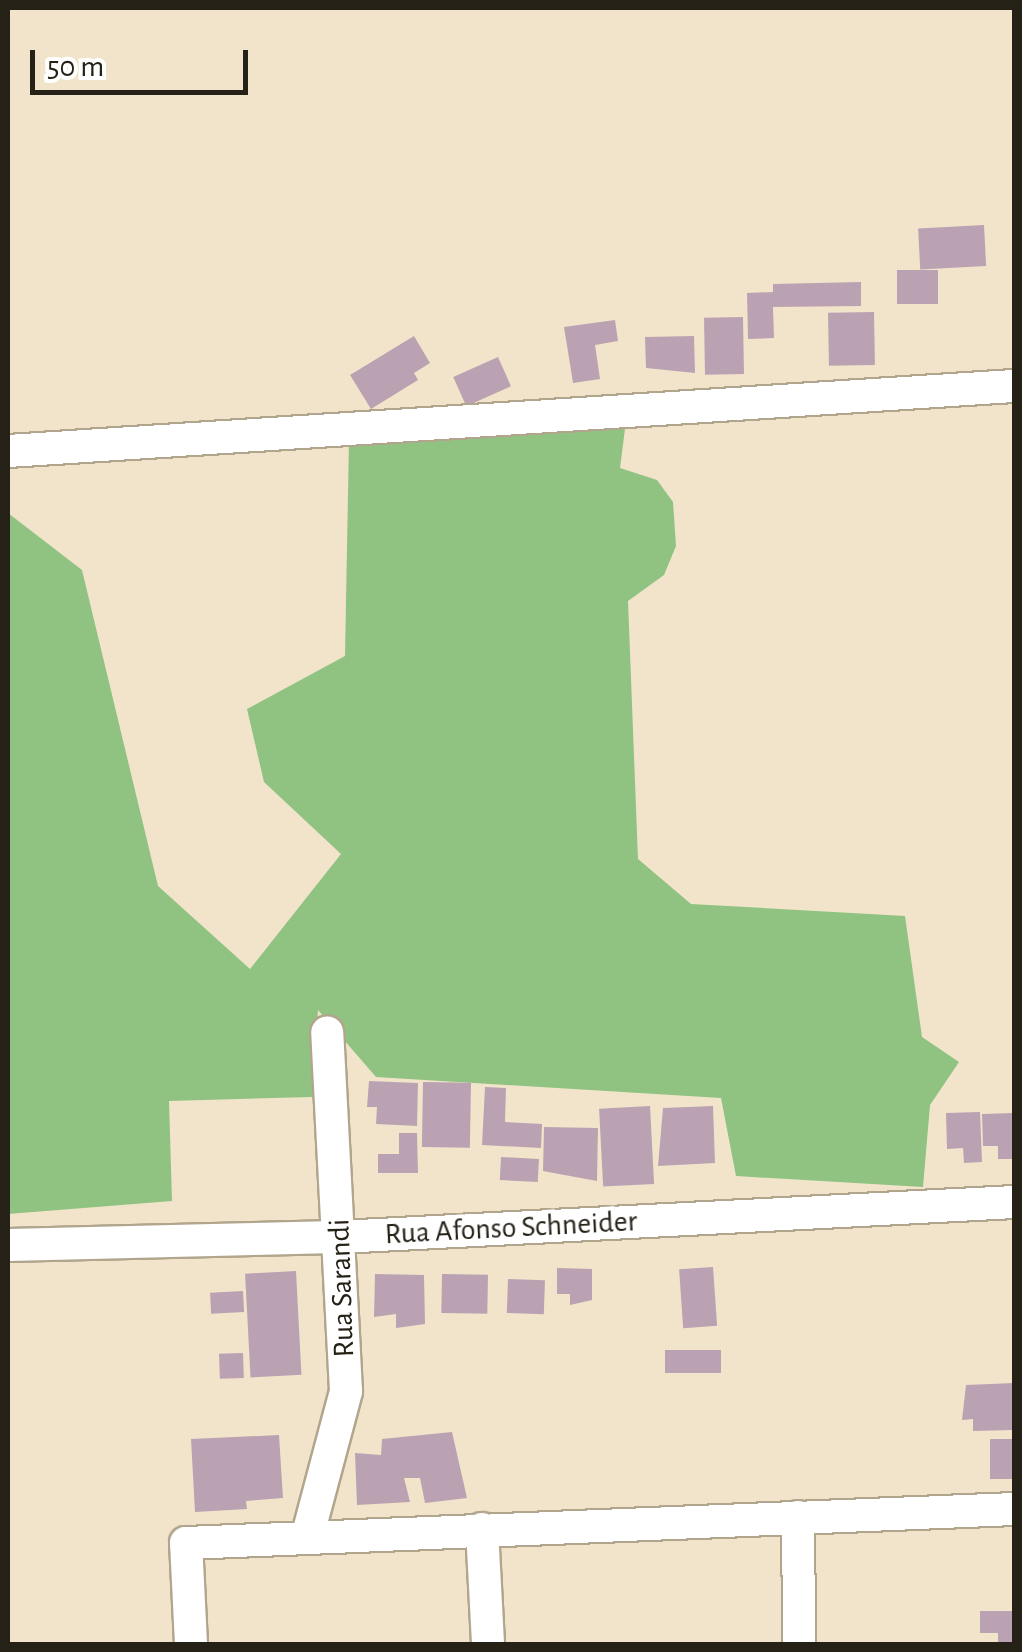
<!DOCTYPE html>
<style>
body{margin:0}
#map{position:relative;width:1022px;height:1652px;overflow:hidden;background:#f1e4cb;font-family:"Alegreya Sans",sans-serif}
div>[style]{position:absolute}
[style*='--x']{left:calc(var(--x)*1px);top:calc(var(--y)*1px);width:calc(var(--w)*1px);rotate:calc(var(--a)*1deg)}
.forest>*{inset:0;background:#90c381}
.building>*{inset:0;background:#bba2b2;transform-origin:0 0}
.roads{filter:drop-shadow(2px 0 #b1a58d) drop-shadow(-2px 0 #b1a58d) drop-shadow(0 2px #b1a58d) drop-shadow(0 -2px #b1a58d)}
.street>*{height:32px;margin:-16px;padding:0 16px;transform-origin:16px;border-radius:16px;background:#fff}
span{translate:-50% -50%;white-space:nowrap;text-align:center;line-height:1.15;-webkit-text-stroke:8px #fff;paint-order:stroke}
.street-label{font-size:30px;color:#252117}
.frame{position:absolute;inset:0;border:10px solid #252117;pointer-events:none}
.scale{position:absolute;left:30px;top:50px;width:218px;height:45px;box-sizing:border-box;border:5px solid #252117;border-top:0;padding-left:12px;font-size:30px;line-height:35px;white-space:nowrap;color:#252117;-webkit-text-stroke:8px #fff;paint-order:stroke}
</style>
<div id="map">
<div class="forest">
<div style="clip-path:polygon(626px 421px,620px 468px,657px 480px,673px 502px,676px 546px,664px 575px,628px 601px,638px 859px,691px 904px,905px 916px,922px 1037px,959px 1062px,930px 1105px,923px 1187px,736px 1176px,721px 1098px,376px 1077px,318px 1010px,312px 1097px,169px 1101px,172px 1201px,8px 1214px,8px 513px,82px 570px,158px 886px,250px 969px,341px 854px,264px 782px,247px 709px,345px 656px,349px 439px)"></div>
</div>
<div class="building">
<div style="left:984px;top:225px;width:41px;height:66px;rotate:87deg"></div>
<div style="left:897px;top:270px;width:41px;height:34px"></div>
<div style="clip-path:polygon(861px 282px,861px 306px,773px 307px,774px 338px,748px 339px,747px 293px,773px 292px,773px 284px)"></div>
<div style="left:874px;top:312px;width:53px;height:46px;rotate:89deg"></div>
<div style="left:743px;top:317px;width:57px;height:39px;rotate:89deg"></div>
<div style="clip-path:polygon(615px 320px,618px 341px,595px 345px,600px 379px,573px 383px,564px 327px)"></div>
<div style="clip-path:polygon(414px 336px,430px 363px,414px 373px,418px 380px,371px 409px,350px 375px)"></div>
<div style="clip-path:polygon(694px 336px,695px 373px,646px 368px,645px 337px)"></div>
<div style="left:498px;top:357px;width:32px;height:49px;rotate:66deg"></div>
<div style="clip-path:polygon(369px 1081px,418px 1083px,417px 1126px,376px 1124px,377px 1107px,367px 1107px)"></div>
<div style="left:423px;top:1082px;width:48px;height:65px;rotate:1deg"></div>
<div style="clip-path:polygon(485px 1087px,506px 1088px,505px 1122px,542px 1124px,541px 1148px,482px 1145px)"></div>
<div style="left:650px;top:1106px;width:78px;height:51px;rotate:87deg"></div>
<div style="clip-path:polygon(713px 1106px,715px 1163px,658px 1166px,663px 1108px)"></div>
<div style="clip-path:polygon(980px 1112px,982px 1162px,964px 1163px,963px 1148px,947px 1149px,946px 1113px)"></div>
<div style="clip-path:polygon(1013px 1113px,1014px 1159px,998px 1159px,998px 1146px,983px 1146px,982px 1114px)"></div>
<div style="clip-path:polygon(544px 1127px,598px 1128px,597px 1181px,543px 1171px)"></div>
<div style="clip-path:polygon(399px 1133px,417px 1133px,418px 1173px,378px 1173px,378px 1154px,399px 1154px)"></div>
<div style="left:501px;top:1157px;width:38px;height:23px;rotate:3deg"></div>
<div style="left:713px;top:1267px;width:59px;height:34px;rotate:86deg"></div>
<div style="clip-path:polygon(557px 1268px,592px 1269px,592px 1300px,570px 1305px,570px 1294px,557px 1294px)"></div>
<div style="left:296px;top:1271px;width:104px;height:51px;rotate:87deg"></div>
<div style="clip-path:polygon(375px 1274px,424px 1275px,425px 1324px,396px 1328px,396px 1314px,374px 1317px)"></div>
<div style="left:442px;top:1274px;width:46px;height:39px;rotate:1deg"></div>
<div style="left:508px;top:1279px;width:37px;height:34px;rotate:2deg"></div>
<div style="left:243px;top:1291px;width:21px;height:33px;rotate:87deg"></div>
<div style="left:665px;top:1350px;width:56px;height:23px"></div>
<div style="left:243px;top:1353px;width:25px;height:24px;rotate:88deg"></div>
<div style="clip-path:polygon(1014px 1383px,1014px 1430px,973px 1431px,973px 1419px,962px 1420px,966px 1385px)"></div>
<div style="clip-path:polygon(452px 1432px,467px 1498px,425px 1503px,420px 1478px,404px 1478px,410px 1502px,357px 1505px,355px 1453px,381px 1455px,382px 1439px)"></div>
<div style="clip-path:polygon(279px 1435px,283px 1498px,246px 1501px,247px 1509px,195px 1512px,191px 1439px)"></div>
<div style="left:1014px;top:1439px;width:40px;height:24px;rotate:90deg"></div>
<div style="clip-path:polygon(980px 1611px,1014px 1611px,1014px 1644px,998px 1644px,998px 1633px,980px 1633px)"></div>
</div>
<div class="roads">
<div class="street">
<div style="--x:8;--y:451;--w:1008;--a:-3.7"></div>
<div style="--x:8;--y:1245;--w:332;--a:-1.4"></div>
<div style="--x:340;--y:1237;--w:675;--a:-2.97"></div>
<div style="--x:798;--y:1517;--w:127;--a:89.5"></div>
<div style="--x:482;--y:1529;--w:115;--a:87"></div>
<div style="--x:307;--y:1538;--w:152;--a:-75.1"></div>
<div style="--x:346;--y:1391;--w:359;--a:-93"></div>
<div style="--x:191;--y:1644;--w:101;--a:-92.8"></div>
<div style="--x:186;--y:1543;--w:829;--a:-2.35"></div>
</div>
</div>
<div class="street-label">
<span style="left:511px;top:1228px;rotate:-3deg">Rua Afonso Schneider</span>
<span style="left:342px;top:1288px;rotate:-92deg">Rua Sarandi</span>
</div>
<div class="frame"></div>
<div class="scale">50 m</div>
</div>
